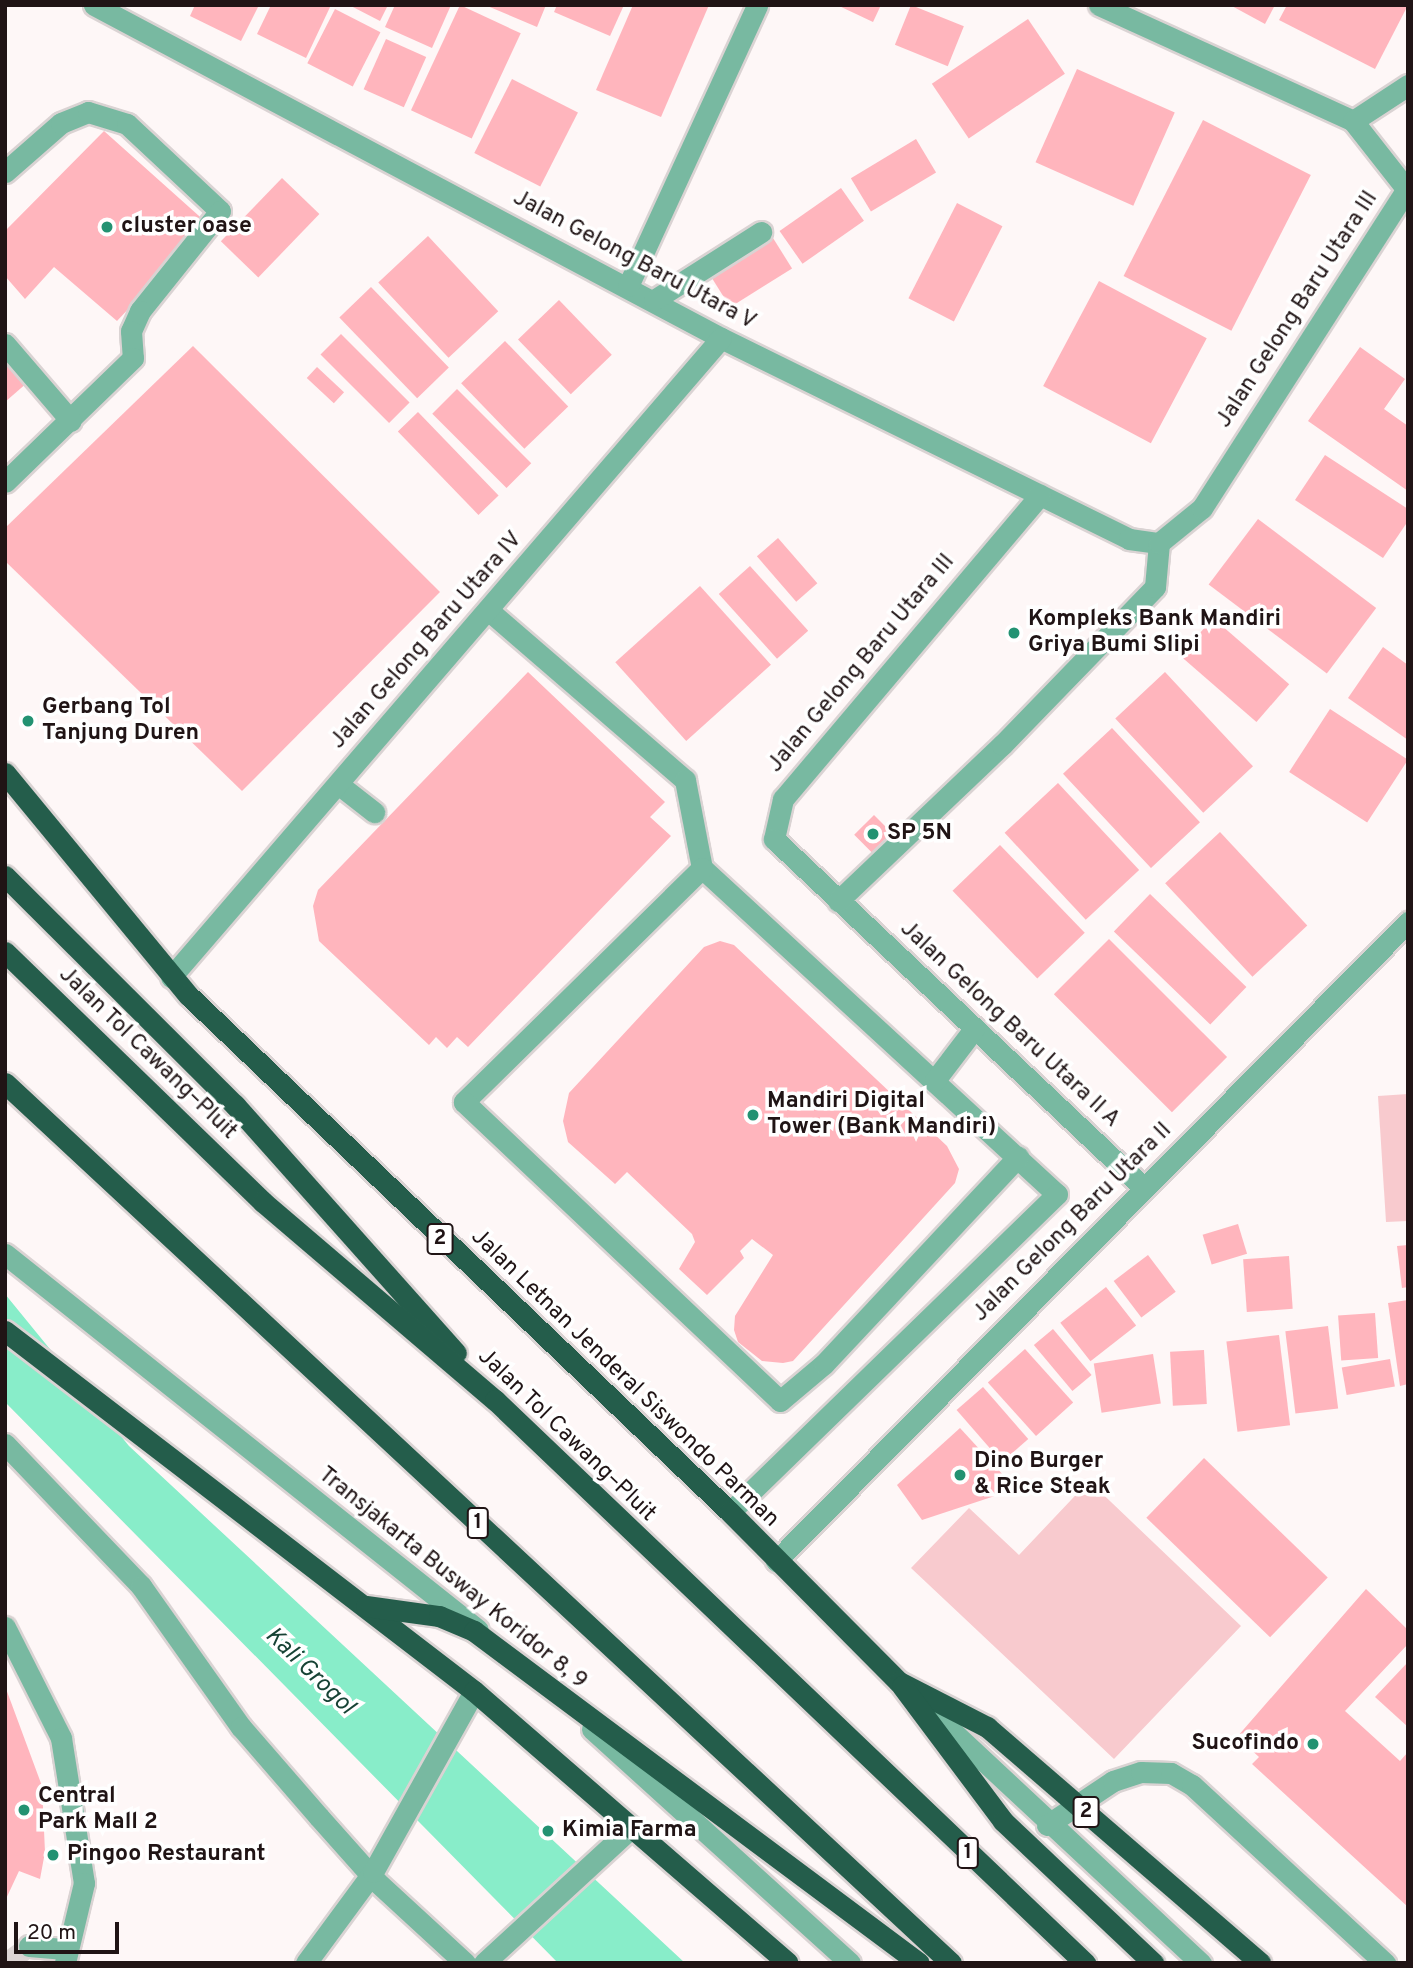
<!DOCTYPE html>
<meta charset="utf-8">
<style>
body{margin:0}
#map{position:relative;width:1413px;height:1968px;overflow:hidden;background:#fef7f7;font-family:Overpass,sans-serif}
div>[style]{position:absolute}
[style*='--x']{left:calc(var(--x)*1px);top:calc(var(--y)*1px);width:calc(var(--w)*1px);rotate:calc(var(--a)*1deg)}
.green>*{inset:0;background:#f8cace}
.water>*{inset:0;background:#88edc9}
.building>*{inset:0;background:#ffb5bd;transform-origin:0 0}
.minor-tunnel>*{height:21px;margin-top:-10.5px;transform-origin:0;background:repeating-linear-gradient(90deg,#ddd5d5 0 21px,transparent 0 31px)}
.roads{filter:drop-shadow(2px 0 #dad3d3) drop-shadow(-2px 0 #dad3d3) drop-shadow(0 2px #dad3d3) drop-shadow(0 -2px #dad3d3)}
.minor>*{height:21px;margin:-10.5px;padding:0 10.5px;transform-origin:10.5px;border-radius:10.5px;background:#78b9a1}
.highway>*{height:21px;margin:-10.5px;padding:0 10.5px;transform-origin:10.5px;border-radius:10.5px;background:#245d4b}
.dots>*{width:19px;height:19px;translate:-50% -50%;box-sizing:border-box;border:4px solid #fff;border-radius:50%}
span{translate:-50% -50%;white-space:nowrap;text-align:center;line-height:1.15;-webkit-text-stroke:7px #fff;paint-order:stroke}
.shield-label span{padding:2px 5px;background:#fff;border:2px solid;border-radius:5px;-webkit-text-stroke-width:0}
.shield-label{font-size:21px;color:#201415;font-weight:700}
.poi-label{font-size:23px;color:#201415;font-weight:700}
.left{translate:0 -50%;text-align:left}
.right{translate:-100% -50%;text-align:right}
.street-label{font-size:23px;color:#201415}
.water-label{font-size:24px;color:#174335;font-style:italic}
.frame{position:absolute;inset:0;border:7px solid #201415;pointer-events:none}
.scale{position:absolute;left:14px;top:1922px;width:105px;height:32px;box-sizing:border-box;border:4px solid #201415;border-top:0;padding-left:9px;font-size:21px;line-height:24px;white-space:nowrap;color:#201415;-webkit-text-stroke:5px #fff;paint-order:stroke}
</style>
<div id="map">
<div class="green">
<div style="clip-path:polygon(1408px 1094px,1408px 1221px,1386px 1222px,1378px 1096px)"></div>
<div style="clip-path:polygon(1089px 1481px,1241px 1626px,1114px 1759px,911px 1568px,969px 1508px,1019px 1555px)"></div>
</div>
<div class="water">
<div style="clip-path:polygon(5px 1294px,129px 1446px,685px 1963px,558px 1963px,5px 1402px)"></div>
</div>
<div class="building">
<div style="clip-path:polygon(195px 5px,259px 5px,241px 41px,190px 16px)"></div>
<div style="clip-path:polygon(271px 5px,331px 5px,306px 58px,257px 34px)"></div>
<div style="clip-path:polygon(349px 5px,388px 5px,380px 21px)"></div>
<div style="clip-path:polygon(395px 5px,451px 5px,432px 48px,385px 27px)"></div>
<div style="left:460px;top:5px;width:67px;height:116px;rotate:25deg"></div>
<div style="clip-path:polygon(485px 5px,546px 5px,537px 27px)"></div>
<div style="clip-path:polygon(557px 5px,624px 5px,610px 36px,554px 12px)"></div>
<div style="clip-path:polygon(633px 5px,709px 5px,661px 117px,596px 90px)"></div>
<div style="clip-path:polygon(837px 5px,881px 5px,873px 22px)"></div>
<div style="left:911px;top:5px;width:57px;height:43px;rotate:22deg"></div>
<div style="clip-path:polygon(1230px 5px,1275px 5px,1265px 24px)"></div>
<div style="clip-path:polygon(1287px 5px,1408px 5px,1375px 69px,1279px 20px)"></div>
<div style="left:335px;top:9px;width:51px;height:61px;rotate:27deg"></div>
<div style="left:1028px;top:19px;width:66px;height:116px;rotate:56deg"></div>
<div style="left:386px;top:39px;width:44px;height:55px;rotate:24deg"></div>
<div style="left:1077px;top:69px;width:107px;height:102px;rotate:24deg"></div>
<div style="left:512px;top:79px;width:74px;height:83px;rotate:27deg"></div>
<div style="left:1203px;top:120px;width:121px;height:175px;rotate:27deg"></div>
<div style="clip-path:polygon(104px 131px,208px 224px,117px 321px,54px 267px,25px 299px,5px 276px,5px 231px)"></div>
<div style="left:916px;top:139px;width:39px;height:76px;rotate:59deg"></div>
<div style="left:282px;top:178px;width:52px;height:88px;rotate:44deg"></div>
<div style="left:841px;top:188px;width:40px;height:75px;rotate:55deg"></div>
<div style="left:957px;top:203px;width:51px;height:107px;rotate:27deg"></div>
<div style="left:428px;top:236px;width:103px;height:68px;rotate:47deg"></div>
<div style="left:773px;top:238px;width:36px;height:73px;rotate:58deg"></div>
<div style="left:1099px;top:281px;width:122px;height:119px;rotate:28deg"></div>
<div style="left:371px;top:287px;width:112px;height:44px;rotate:46deg"></div>
<div style="left:559px;top:300px;width:76px;height:57px;rotate:46deg"></div>
<div style="left:341px;top:334px;width:97px;height:29px;rotate:45deg"></div>
<div style="left:505px;top:341px;width:91px;height:61px;rotate:46deg"></div>
<div style="clip-path:polygon(193px 346px,440px 592px,242px 791px,5px 561px,5px 528px)"></div>
<div style="clip-path:polygon(1360px 347px,1405px 379px,1384px 409px,1408px 426px,1408px 491px,1308px 421px)"></div>
<div style="clip-path:polygon(5px 356px,28px 382px,5px 402px)"></div>
<div style="left:317px;top:367px;width:37px;height:15px;rotate:43deg"></div>
<div style="left:457px;top:389px;width:105px;height:35px;rotate:45deg"></div>
<div style="left:418px;top:412px;width:116px;height:28px;rotate:46deg"></div>
<div style="clip-path:polygon(1325px 455px,1408px 509px,1408px 521px,1383px 558px,1295px 500px)"></div>
<div style="left:1258px;top:519px;width:148px;height:82px;rotate:37deg"></div>
<div style="left:778px;top:538px;width:60px;height:28px;rotate:49deg"></div>
<div style="left:750px;top:566px;width:87px;height:42px;rotate:48deg"></div>
<div style="left:700px;top:586px;width:106px;height:114px;rotate:48deg"></div>
<div style="left:1213px;top:618px;width:101px;height:50px;rotate:41deg"></div>
<div style="clip-path:polygon(1383px 647px,1408px 665px,1408px 740px,1348px 698px)"></div>
<div style="clip-path:polygon(528px 672px,665px 802px,650px 817px,671px 836px,468px 1047px,457px 1037px,447px 1048px,436px 1037px,429px 1045px,319px 941px,313px 906px,318px 890px)"></div>
<div style="left:1165px;top:672px;width:129px;height:68px;rotate:47deg"></div>
<div style="left:1330px;top:709px;width:93px;height:75px;rotate:33deg"></div>
<div style="left:1112px;top:728px;width:129px;height:67px;rotate:47deg"></div>
<div style="left:1058px;top:783px;width:119px;height:73px;rotate:47deg"></div>
<div style="left:874px;top:815px;width:25px;height:28px;rotate:45deg"></div>
<div style="left:1220px;top:832px;width:128px;height:75px;rotate:47deg"></div>
<div style="left:1000px;top:845px;width:122px;height:66px;rotate:46deg"></div>
<div style="left:1150px;top:894px;width:134px;height:52px;rotate:44deg"></div>
<div style="left:1109px;top:939px;width:167px;height:78px;rotate:45deg"></div>
<div style="clip-path:polygon(720px 941px,734px 945px,947px 1146px,959px 1169px,955px 1183px,793px 1361px,783px 1363px,762px 1361px,738px 1342px,734px 1330px,735px 1316px,773px 1255px,752px 1239px,740px 1251px,744px 1258px,707px 1295px,679px 1269px,695px 1242px,692px 1234px,627px 1172px,615px 1184px,568px 1142px,563px 1121px,569px 1093px,704px 947px)"></div>
<div style="left:1238px;top:1224px;width:31px;height:37px;rotate:73deg"></div>
<div style="clip-path:polygon(1408px 1245px,1408px 1287px,1402px 1288px,1397px 1246px)"></div>
<div style="left:1148px;top:1255px;width:46px;height:43px;rotate:53deg"></div>
<div style="left:1289px;top:1256px;width:53px;height:46px;rotate:86deg"></div>
<div style="left:1106px;top:1287px;width:49px;height:58px;rotate:52deg"></div>
<div style="clip-path:polygon(1408px 1300px,1408px 1384px,1400px 1386px,1388px 1303px)"></div>
<div style="left:1375px;top:1313px;width:45px;height:37px;rotate:86deg"></div>
<div style="left:1328px;top:1326px;width:83px;height:43px;rotate:83deg"></div>
<div style="left:1053px;top:1329px;width:60px;height:25px;rotate:50deg"></div>
<div style="left:1279px;top:1335px;width:91px;height:53px;rotate:83deg"></div>
<div style="left:1025px;top:1349px;width:72px;height:50px;rotate:48deg"></div>
<div style="left:1204px;top:1350px;width:54px;height:34px;rotate:87deg"></div>
<div style="left:1153px;top:1354px;width:50px;height:60px;rotate:81deg"></div>
<div style="left:1390px;top:1359px;width:28px;height:49px;rotate:80deg"></div>
<div style="left:983px;top:1387px;width:69px;height:35px;rotate:49deg"></div>
<div style="clip-path:polygon(960px 1428px,1016px 1489px,922px 1520px,897px 1485px)"></div>
<div style="left:1204px;top:1458px;width:172px;height:83px;rotate:44deg"></div>
<div style="clip-path:polygon(1366px 1589px,1408px 1630px,1408px 1644px,1345px 1711px,1400px 1761px,1408px 1752px,1408px 1907px,1252px 1764px,1259px 1757px,1237px 1737px)"></div>
<div style="clip-path:polygon(1408px 1662px,1408px 1727px,1375px 1697px)"></div>
<div style="clip-path:polygon(5px 1686px,42px 1786px,45px 1852px,40px 1879px,19px 1871px,5px 1901px)"></div>
</div>
<div class="minor-tunnel">
<div style="--x:6;--y:1963;--w:29;--a:-36"></div>
</div>
<div class="roads">
<div class="minor">
<div style="--x:94;--y:5;--w:710;--a:27.97"></div>
<div style="--x:721;--y:338;--w:455;--a:26.2"></div>
<div style="--x:1129;--y:539;--w:30;--a:8"></div>
<div style="--x:1099;--y:5;--w:279;--a:24.5"></div>
<div style="--x:1353;--y:121;--w:89;--a:51.8"></div>
<div style="--x:1353;--y:121;--w:66;--a:-33.2"></div>
<div style="--x:5;--y:172;--w:74;--a:-41.2"></div>
<div style="--x:61;--y:123;--w:29;--a:-22"></div>
<div style="--x:88;--y:112;--w:41;--a:17.1"></div>
<div style="--x:127;--y:124;--w:127;--a:43.1"></div>
<div style="--x:220;--y:211;--w:128;--a:128.7"></div>
<div style="--x:140;--y:311;--w:22;--a:114"></div>
<div style="--x:131;--y:331;--w:27;--a:86"></div>
<div style="--x:133;--y:358;--w:178;--a:135.9"></div>
<div style="--x:628;--y:286;--w:309;--a:-65.3"></div>
<div style="--x:654;--y:300;--w:127;--a:-32.4"></div>
<div style="--x:5;--y:344;--w:101;--a:49.4"></div>
<div style="--x:1040;--y:495;--w:398;--a:130.2"></div>
<div style="--x:783;--y:799;--w:41;--a:102.7"></div>
<div style="--x:774;--y:839;--w:509;--a:43.33"></div>
<div style="--x:488;--y:610;--w:260;--a:40.8"></div>
<div style="--x:685;--y:780;--w:90;--a:79.1"></div>
<div style="--x:702;--y:868;--w:482;--a:42.6"></div>
<div style="--x:1057;--y:1194;--w:456;--a:135.8"></div>
<div style="--x:338;--y:784;--w:46;--a:37.9"></div>
<div style="--x:702;--y:868;--w:334;--a:135.5"></div>
<div style="--x:464;--y:1102;--w:435;--a:43.4"></div>
<div style="--x:780;--y:1401;--w:57;--a:-40.1"></div>
<div style="--x:824;--y:1364;--w:284;--a:-46.9"></div>
<div style="--x:838;--y:901;--w:226;--a:-43.6"></div>
<div style="--x:1002;--y:745;--w:220;--a:-45.9"></div>
<div style="--x:1155;--y:587;--w:44;--a:-84.8"></div>
<div style="--x:1159;--y:543;--w:55;--a:-39.1"></div>
<div style="--x:1202;--y:508;--w:379;--a:-57.3"></div>
<div style="--x:171;--y:977;--w:843;--a:-49.28"></div>
<div style="--x:935;--y:1080;--w:64;--a:-52.6"></div>
<div style="--x:5;--y:1254;--w:604;--a:38.48"></div>
<div style="--x:5;--y:1444;--w:197;--a:46.2"></div>
<div style="--x:141;--y:1586;--w:173;--a:54.7"></div>
<div style="--x:241;--y:1727;--w:119;--a:49.1"></div>
<div style="--x:319;--y:1817;--w:87;--a:48.3"></div>
<div style="--x:377;--y:1882;--w:120;--a:42.6"></div>
<div style="--x:776;--y:1561;--w:899;--a:-45.32"></div>
<div style="--x:5;--y:1627;--w:124;--a:63.2"></div>
<div style="--x:61;--y:1738;--w:147;--a:81"></div>
<div style="--x:84;--y:1883;--w:82;--a:103.4"></div>
<div style="--x:926;--y:1707;--w:376;--a:43"></div>
<div style="--x:592;--y:1729;--w:348;--a:42.2"></div>
<div style="--x:1047;--y:1825;--w:79;--a:-33.7"></div>
<div style="--x:1113;--y:1781;--w:29;--a:-18"></div>
<div style="--x:1141;--y:1772;--w:30;--a:2"></div>
<div style="--x:1171;--y:1773;--w:24;--a:30"></div>
<div style="--x:1192;--y:1785;--w:263;--a:42.7"></div>
<div style="--x:29;--y:1946;--w:36;--a:5"></div>
<div style="--x:306;--y:1963;--w:113;--a:-53.6"></div>
<div style="--x:373;--y:1872;--w:207;--a:-60.8"></div>
<div style="--x:484;--y:1963;--w:201;--a:-42.6"></div>
</div>
<div class="highway">
<div style="--x:5;--y:773;--w:288;--a:50.5"></div>
<div style="--x:188;--y:995;--w:749;--a:43.65"></div>
<div style="--x:730;--y:1512;--w:240;--a:45.2"></div>
<div style="--x:899;--y:1682;--w:99;--a:27.1"></div>
<div style="--x:987;--y:1727;--w:361;--a:40.8"></div>
<div style="--x:5;--y:876;--w:325;--a:44.9"></div>
<div style="--x:235;--y:1105;--w:332;--a:48.3"></div>
<div style="--x:5;--y:952;--w:359;--a:44.1"></div>
<div style="--x:263;--y:1202;--w:305;--a:40.5"></div>
<div style="--x:495;--y:1400;--w:816;--a:43.66"></div>
<div style="--x:5;--y:1083;--w:1292;--a:42.93"></div>
<div style="--x:5;--y:1331;--w:591;--a:37.51"></div>
<div style="--x:474;--y:1691;--w:415;--a:40.9"></div>
<div style="--x:366;--y:1606;--w:74;--a:7.8"></div>
<div style="--x:439;--y:1616;--w:38;--a:23"></div>
<div style="--x:474;--y:1631;--w:555;--a:36.73"></div>
<div style="--x:902;--y:1686;--w:169;--a:53.2"></div>
<div style="--x:1003;--y:1821;--w:207;--a:43.4"></div>
</div>
</div>
<div class="dots">
<div style="left:107px;top:227px;background:#239272"></div>
<div style="left:1014px;top:633px;background:#239272"></div>
<div style="left:28px;top:721px;background:#239272"></div>
<div style="left:873px;top:834px;background:#239272"></div>
<div style="left:753px;top:1115px;background:#239272"></div>
<div style="left:960px;top:1475px;background:#239272"></div>
<div style="left:1313px;top:1744px;background:#239272"></div>
<div style="left:24px;top:1810px;background:#239272"></div>
<div style="left:548px;top:1831px;background:#239272"></div>
<div style="left:53px;top:1855px;background:#239272"></div>
</div>
<div class="shield-label">
<span style="left:440px;top:1239px">2</span>
<span style="left:478px;top:1523px">1</span>
<span style="left:1086px;top:1812px">2</span>
<span style="left:968px;top:1853px">1</span>
</div>
<div class="poi-label">
<span class="left" style="left:121px;top:227px">cluster oase</span>
<span class="left" style="left:1028px;top:633px">Kompleks Bank Mandiri<br>Griya Bumi Slipi</span>
<span class="left" style="left:42px;top:721px">Gerbang Tol<br>Tanjung Duren</span>
<span class="left" style="left:887px;top:834px">SP 5N</span>
<span class="left" style="left:767px;top:1115px">Mandiri Digital<br>Tower (Bank Mandiri)</span>
<span class="left" style="left:974px;top:1475px">Dino Burger<br>&amp; Rice Steak</span>
<span class="right" style="left:1299px;top:1744px">Sucofindo</span>
<span class="left" style="left:38px;top:1810px">Central<br>Park Mall 2</span>
<span class="left" style="left:562px;top:1831px">Kimia Farma</span>
<span class="left" style="left:67px;top:1855px">Pingoo Restaurant</span>
</div>
<div class="street-label">
<span style="left:634px;top:261px;rotate:28deg">Jalan Gelong Baru Utara V</span>
<span style="left:1298px;top:310px;rotate:-57deg">Jalan Gelong Baru Utara III</span>
<span style="left:427px;top:641px;rotate:-49deg">Jalan Gelong Baru Utara IV</span>
<span style="left:862px;top:664px;rotate:-50deg">Jalan Gelong Baru Utara III</span>
<span style="left:1009px;top:1025px;rotate:43deg">Jalan Gelong Baru Utara II A</span>
<span style="left:147px;top:1054px;rotate:44deg">Jalan Tol Cawang–Pluit</span>
<span style="left:1073px;top:1223px;rotate:-45deg">Jalan Gelong Baru Utara II</span>
<span style="left:624px;top:1379px;rotate:44deg">Jalan Letnan Jenderal Siswondo Parman</span>
<span style="left:566px;top:1436px;rotate:44deg">Jalan Tol Cawang–Pluit</span>
<span style="left:452px;top:1579px;rotate:39deg">Transjakarta Busway Koridor 8, 9</span>
</div>
<div class="water-label">
<span style="left:309px;top:1672px;rotate:44deg">Kali Grogol</span>
</div>
<div class="frame"></div>
<div class="scale">20 m</div>
</div>
